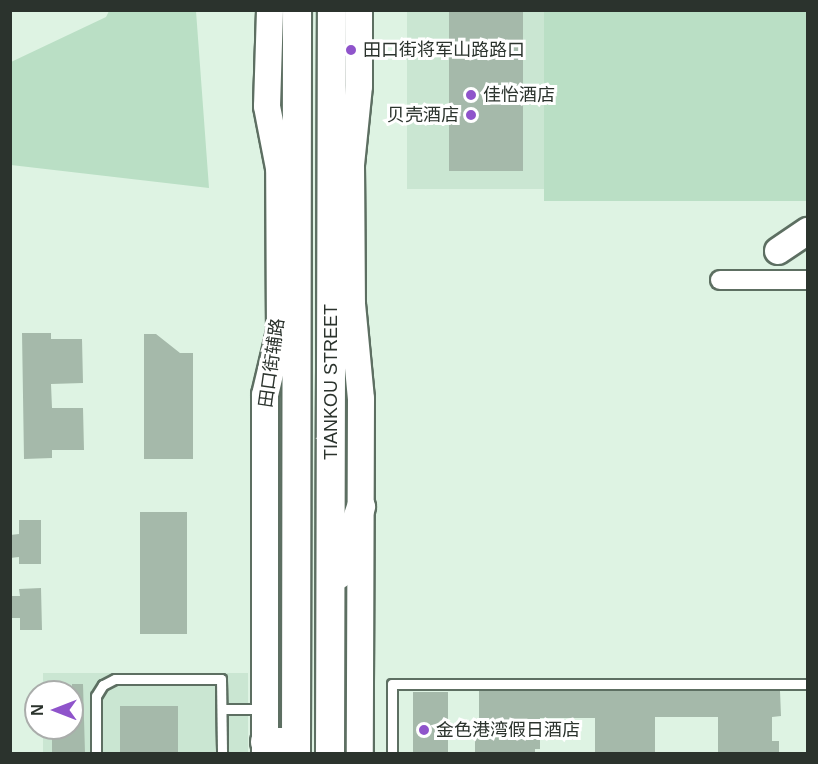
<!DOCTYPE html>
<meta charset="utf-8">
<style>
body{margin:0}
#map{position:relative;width:818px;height:764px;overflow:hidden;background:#def3e3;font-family:Arial,"Noto Sans SC",sans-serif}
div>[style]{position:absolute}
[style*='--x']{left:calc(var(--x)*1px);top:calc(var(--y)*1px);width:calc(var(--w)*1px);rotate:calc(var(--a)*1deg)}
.built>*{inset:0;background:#cae6d2;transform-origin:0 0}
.green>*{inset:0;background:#badfc5;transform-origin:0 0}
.building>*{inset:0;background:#a5b9aa;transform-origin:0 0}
.roads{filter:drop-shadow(2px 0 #5d6f62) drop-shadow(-2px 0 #5d6f62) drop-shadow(0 2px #5d6f62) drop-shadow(0 -2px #5d6f62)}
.lane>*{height:9px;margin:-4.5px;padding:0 4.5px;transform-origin:4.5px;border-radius:4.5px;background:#fff}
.street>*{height:18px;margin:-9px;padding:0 9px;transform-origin:9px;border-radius:9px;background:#fff}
.secondary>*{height:26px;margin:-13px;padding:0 13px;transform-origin:13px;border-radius:13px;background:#fff}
.primary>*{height:28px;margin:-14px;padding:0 14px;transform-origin:14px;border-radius:14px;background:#fff}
.dots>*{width:16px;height:16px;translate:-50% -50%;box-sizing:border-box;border:3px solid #fff;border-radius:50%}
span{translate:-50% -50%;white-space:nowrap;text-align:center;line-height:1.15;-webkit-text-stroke:6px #fff;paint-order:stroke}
.poi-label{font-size:18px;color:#2b332d}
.left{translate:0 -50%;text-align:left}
.right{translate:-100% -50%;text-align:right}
.street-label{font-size:18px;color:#2b332d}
.frame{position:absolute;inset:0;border:12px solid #2b332d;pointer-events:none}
.north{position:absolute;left:24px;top:680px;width:60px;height:60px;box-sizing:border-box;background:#fff;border:2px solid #aaadab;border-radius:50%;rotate:270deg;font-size:16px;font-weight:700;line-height:24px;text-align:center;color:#2b332d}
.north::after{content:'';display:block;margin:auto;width:21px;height:27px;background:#8f54cb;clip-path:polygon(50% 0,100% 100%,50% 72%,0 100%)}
</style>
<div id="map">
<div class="built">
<div style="left:407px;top:11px;width:137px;height:178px"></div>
<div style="clip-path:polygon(43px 673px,248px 673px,248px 753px,43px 753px,43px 728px,72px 728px,72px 692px,43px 692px)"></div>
</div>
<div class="green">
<div style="clip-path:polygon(109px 11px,196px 11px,209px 188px,11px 165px,11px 62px,106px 17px)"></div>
<div style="left:544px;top:11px;width:263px;height:190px"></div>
</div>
<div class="building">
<div style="left:449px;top:10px;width:74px;height:161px"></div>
<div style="clip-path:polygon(22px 333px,51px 333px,51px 339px,82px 339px,83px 383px,51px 384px,52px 408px,83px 408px,84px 450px,52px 450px,52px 458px,24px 459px)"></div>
<div style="clip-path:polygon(144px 334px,156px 334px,180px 353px,193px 353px,193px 459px,144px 459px)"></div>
<div style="left:187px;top:512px;width:122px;height:47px;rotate:90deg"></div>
<div style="clip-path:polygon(19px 520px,41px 520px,41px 564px,19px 564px,19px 557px,10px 558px,10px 535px,19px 534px)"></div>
<div style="clip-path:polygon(41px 588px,42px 630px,20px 630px,20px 618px,10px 618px,10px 596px,20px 596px,19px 589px)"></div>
<div style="clip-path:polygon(72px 684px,83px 684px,85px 753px,52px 753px,52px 728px,72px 728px)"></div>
<div style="clip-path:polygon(479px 691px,780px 691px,781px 716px,772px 717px,772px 741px,779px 741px,779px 753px,718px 753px,718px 717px,655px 717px,655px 753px,595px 753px,595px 718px,540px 718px,540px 749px,535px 749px,535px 753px,475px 753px,475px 727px,479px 727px)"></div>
<div style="left:413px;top:692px;width:35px;height:61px"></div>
<div style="left:120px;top:706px;width:58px;height:47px"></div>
</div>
<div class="roads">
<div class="lane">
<div style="--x:222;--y:709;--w:41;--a:0"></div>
<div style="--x:96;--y:754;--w:58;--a:-90"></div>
<div style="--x:96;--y:696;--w:13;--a:-58"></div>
<div style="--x:103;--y:685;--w:13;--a:-27"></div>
<div style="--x:115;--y:679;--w:106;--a:0"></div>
<div style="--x:221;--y:679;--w:75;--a:89.2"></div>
<div style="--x:392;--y:754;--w:70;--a:-90"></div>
<div style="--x:392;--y:684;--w:416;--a:0"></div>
</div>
<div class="street">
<div style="--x:720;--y:280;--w:88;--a:0"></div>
</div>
<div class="secondary">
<div style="--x:359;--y:10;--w:76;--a:90"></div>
<div style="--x:359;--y:86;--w:79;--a:95.8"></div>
<div style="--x:351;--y:165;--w:139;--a:89.6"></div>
<div style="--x:352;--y:304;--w:95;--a:84.6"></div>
<div style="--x:361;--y:399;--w:355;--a:90.2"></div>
<div style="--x:778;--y:251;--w:36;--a:-34"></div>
<div style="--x:265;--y:754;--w:359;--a:-90"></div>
<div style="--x:265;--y:395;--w:65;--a:-76.6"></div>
<div style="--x:280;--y:332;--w:164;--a:-90.3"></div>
<div style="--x:279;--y:168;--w:63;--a:-101"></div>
<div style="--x:267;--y:106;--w:96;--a:-88.2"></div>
</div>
<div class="primary">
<div style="--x:338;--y:575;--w:72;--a:-71.3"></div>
<div style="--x:265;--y:742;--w:31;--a:0"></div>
<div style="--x:296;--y:754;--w:744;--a:-89.92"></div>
<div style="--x:330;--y:754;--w:744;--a:-89.85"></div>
</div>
</div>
<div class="dots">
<div style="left:351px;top:50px;background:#8f54cb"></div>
<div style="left:471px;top:95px;background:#8f54cb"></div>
<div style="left:471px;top:115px;background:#8f54cb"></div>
<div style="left:424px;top:730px;background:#8f54cb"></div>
</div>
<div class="poi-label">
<span class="left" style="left:363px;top:50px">田口街将军山路路口</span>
<span class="left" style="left:483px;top:95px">佳怡酒店</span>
<span class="right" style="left:459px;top:115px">贝壳酒店</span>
<span class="left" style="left:436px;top:730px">金色港湾假日酒店</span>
</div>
<div class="street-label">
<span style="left:272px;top:363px;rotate:-82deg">田口街辅路</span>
<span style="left:331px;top:382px;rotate:-90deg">TIANKOU STREET</span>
</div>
<div class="frame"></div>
<div class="north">N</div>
</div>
